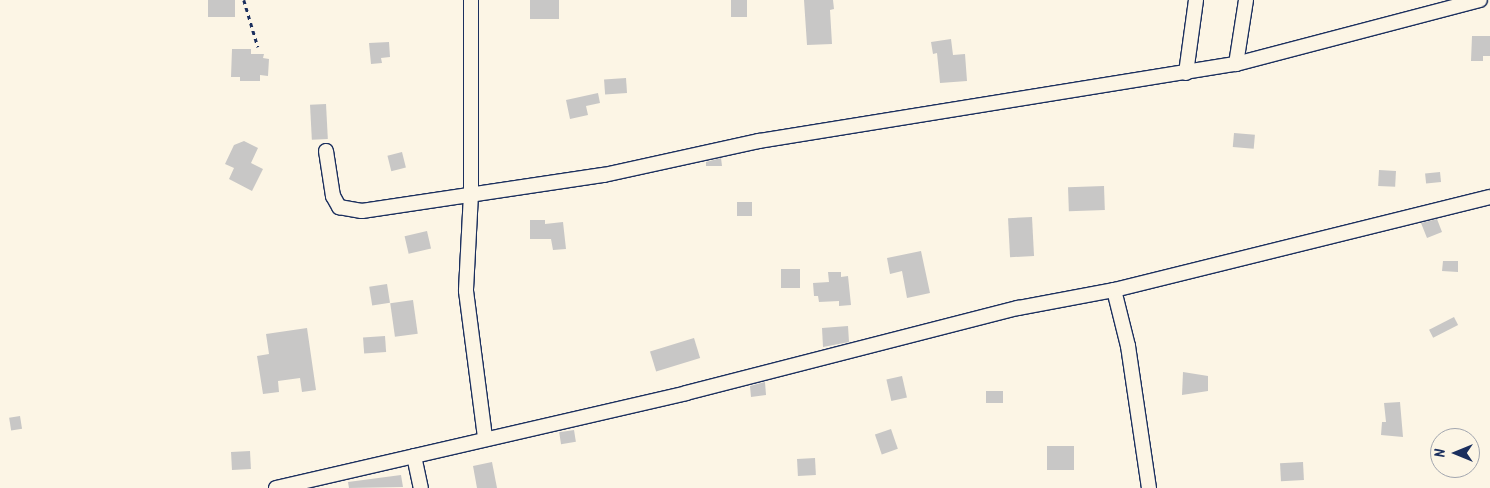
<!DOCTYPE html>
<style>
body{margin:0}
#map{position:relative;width:1490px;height:488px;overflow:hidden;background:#fcf5e5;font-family:Kalam,sans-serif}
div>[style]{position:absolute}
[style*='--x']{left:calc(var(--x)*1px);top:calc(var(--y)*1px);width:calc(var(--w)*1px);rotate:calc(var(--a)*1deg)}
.building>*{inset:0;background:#c8c7c6;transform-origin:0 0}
.path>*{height:2.5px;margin-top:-1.25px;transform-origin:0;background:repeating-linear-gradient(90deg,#1b2f5e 0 4px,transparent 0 8px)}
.roads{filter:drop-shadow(1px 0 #1b2f5e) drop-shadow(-1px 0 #1b2f5e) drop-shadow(0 1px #1b2f5e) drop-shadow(0 -1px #1b2f5e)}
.minor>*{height:14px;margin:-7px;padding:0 7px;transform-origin:7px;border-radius:7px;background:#fcf5e5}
span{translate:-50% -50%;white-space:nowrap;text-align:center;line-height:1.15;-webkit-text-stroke:5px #fcf5e5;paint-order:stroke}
.north{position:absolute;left:1430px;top:428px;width:50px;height:50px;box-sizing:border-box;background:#fcf5e5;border:1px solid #a2a6af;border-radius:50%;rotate:270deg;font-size:14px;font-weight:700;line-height:20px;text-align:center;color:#1b2f5e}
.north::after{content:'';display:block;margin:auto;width:18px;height:22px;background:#1b2f5e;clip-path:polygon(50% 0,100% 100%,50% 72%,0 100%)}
</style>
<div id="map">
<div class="building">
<div style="left:208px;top:0;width:27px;height:17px"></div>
<div style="left:530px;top:0;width:29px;height:19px"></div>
<div style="left:731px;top:0;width:16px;height:17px"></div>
<div style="clip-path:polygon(804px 0,833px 0,834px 9px,830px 10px,832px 44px,807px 45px)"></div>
<div style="clip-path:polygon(1472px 36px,1490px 36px,1490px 56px,1483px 56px,1483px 61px,1471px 61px)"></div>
<div style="clip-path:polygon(951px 39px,953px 55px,965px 54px,967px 81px,940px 83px,937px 53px,933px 54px,931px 42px)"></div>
<div style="clip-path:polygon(389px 42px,390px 57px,381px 58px,382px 63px,371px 64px,369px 43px)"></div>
<div style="clip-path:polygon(232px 49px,251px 49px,251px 54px,264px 54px,263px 58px,269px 59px,268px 76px,260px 75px,260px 81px,240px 81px,240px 77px,231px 77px)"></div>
<div style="left:626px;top:78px;width:15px;height:22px;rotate:86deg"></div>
<div style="clip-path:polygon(598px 93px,600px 103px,586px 106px,588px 115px,570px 119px,566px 100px)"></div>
<div style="left:326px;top:104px;width:35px;height:16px;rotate:87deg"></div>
<div style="left:1234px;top:133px;width:21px;height:14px;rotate:5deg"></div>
<div style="clip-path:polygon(244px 141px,258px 148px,251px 163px,263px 169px,252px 191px,229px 179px,234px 168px,225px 164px,234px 145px)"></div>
<div style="left:402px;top:152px;width:16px;height:15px;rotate:76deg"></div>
<div style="clip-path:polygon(721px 158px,722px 166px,706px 166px,706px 162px)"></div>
<div style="left:1379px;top:170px;width:17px;height:16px;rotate:3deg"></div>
<div style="left:1440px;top:172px;width:10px;height:15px;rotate:84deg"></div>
<div style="left:1104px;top:186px;width:24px;height:36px;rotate:88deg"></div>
<div style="left:737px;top:202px;width:15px;height:14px"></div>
<div style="left:1032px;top:217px;width:39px;height:24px;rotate:87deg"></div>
<div style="clip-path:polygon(1437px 219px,1442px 232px,1427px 238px,1421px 223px)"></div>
<div style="clip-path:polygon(530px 220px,545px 220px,545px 224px,563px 222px,566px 249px,553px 250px,551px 239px,530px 239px)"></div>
<div style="left:427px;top:231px;width:18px;height:23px;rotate:77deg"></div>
<div style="clip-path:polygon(921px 251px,930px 293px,907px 298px,902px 271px,890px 274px,887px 258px)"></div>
<div style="clip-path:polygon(1443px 261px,1458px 261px,1458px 272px,1442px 271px)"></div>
<div style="left:781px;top:269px;width:19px;height:19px"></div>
<div style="clip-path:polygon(828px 272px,841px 272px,841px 277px,848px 276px,851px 305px,839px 306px,839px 301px,819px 302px,818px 296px,814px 296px,813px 283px,829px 282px)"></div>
<div style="left:387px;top:284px;width:19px;height:18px;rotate:81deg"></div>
<div style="left:413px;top:300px;width:34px;height:23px;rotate:82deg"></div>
<div style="left:1454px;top:317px;width:9px;height:28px;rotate:63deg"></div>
<div style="clip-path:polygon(848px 326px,849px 342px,823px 347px,822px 328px)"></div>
<div style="clip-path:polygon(307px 328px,316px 390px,302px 392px,300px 378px,278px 381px,279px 392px,263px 394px,257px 356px,269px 354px,266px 334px)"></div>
<div style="left:385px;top:336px;width:16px;height:22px;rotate:86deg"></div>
<div style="left:694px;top:338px;width:21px;height:46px;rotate:73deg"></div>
<div style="clip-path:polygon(1183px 372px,1208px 376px,1208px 391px,1182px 395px)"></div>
<div style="left:902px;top:376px;width:22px;height:16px;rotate:77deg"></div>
<div style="clip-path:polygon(765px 382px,766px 395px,751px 397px,750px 386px)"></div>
<div style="left:986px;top:391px;width:17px;height:12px"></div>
<div style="clip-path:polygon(1400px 402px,1403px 437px,1381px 435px,1382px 422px,1386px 422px,1384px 403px)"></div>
<div style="left:20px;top:416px;width:13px;height:11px;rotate:81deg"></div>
<div style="left:891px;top:429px;width:21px;height:17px;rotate:71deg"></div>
<div style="left:574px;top:430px;width:12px;height:15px;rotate:81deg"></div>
<div style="left:1047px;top:446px;width:27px;height:24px"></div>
<div style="left:250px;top:451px;width:18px;height:19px;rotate:87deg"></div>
<div style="left:815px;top:458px;width:17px;height:18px;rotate:87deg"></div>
<div style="clip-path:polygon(492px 462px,497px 488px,477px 488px,473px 466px)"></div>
<div style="left:1303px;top:462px;width:18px;height:23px;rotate:87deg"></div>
<div style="clip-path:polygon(401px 475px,403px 487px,349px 488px,348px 482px)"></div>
</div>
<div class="path">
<div style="--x:244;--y:0;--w:49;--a:73.4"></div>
</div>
<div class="roads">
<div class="minor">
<div style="--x:471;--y:0;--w:194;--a:90"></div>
<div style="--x:471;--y:194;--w:97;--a:93"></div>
<div style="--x:466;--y:291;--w:148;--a:82.6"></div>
<div style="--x:1236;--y:64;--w:65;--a:-81.1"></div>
<div style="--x:1186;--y:73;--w:74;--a:-82.2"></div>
<div style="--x:326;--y:151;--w:46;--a:81.2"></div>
<div style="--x:333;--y:196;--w:13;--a:61"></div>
<div style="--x:339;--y:207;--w:23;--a:10"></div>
<div style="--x:362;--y:211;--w:245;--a:-8.5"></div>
<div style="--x:604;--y:175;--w:159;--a:-12.4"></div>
<div style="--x:759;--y:141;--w:483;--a:-9.2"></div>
<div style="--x:1236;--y:64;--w:252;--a:-14.7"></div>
<div style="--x:1114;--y:290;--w:58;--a:76"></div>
<div style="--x:1128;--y:346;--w:144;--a:81.6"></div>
<div style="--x:414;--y:456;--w:33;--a:78"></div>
<div style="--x:276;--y:488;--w:421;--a:-13"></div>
<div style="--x:686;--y:393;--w:343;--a:-14.4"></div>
<div style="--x:1018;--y:308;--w:98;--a:-10.6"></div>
<div style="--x:1114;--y:290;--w:387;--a:-13.9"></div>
</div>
</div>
<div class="north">N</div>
</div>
